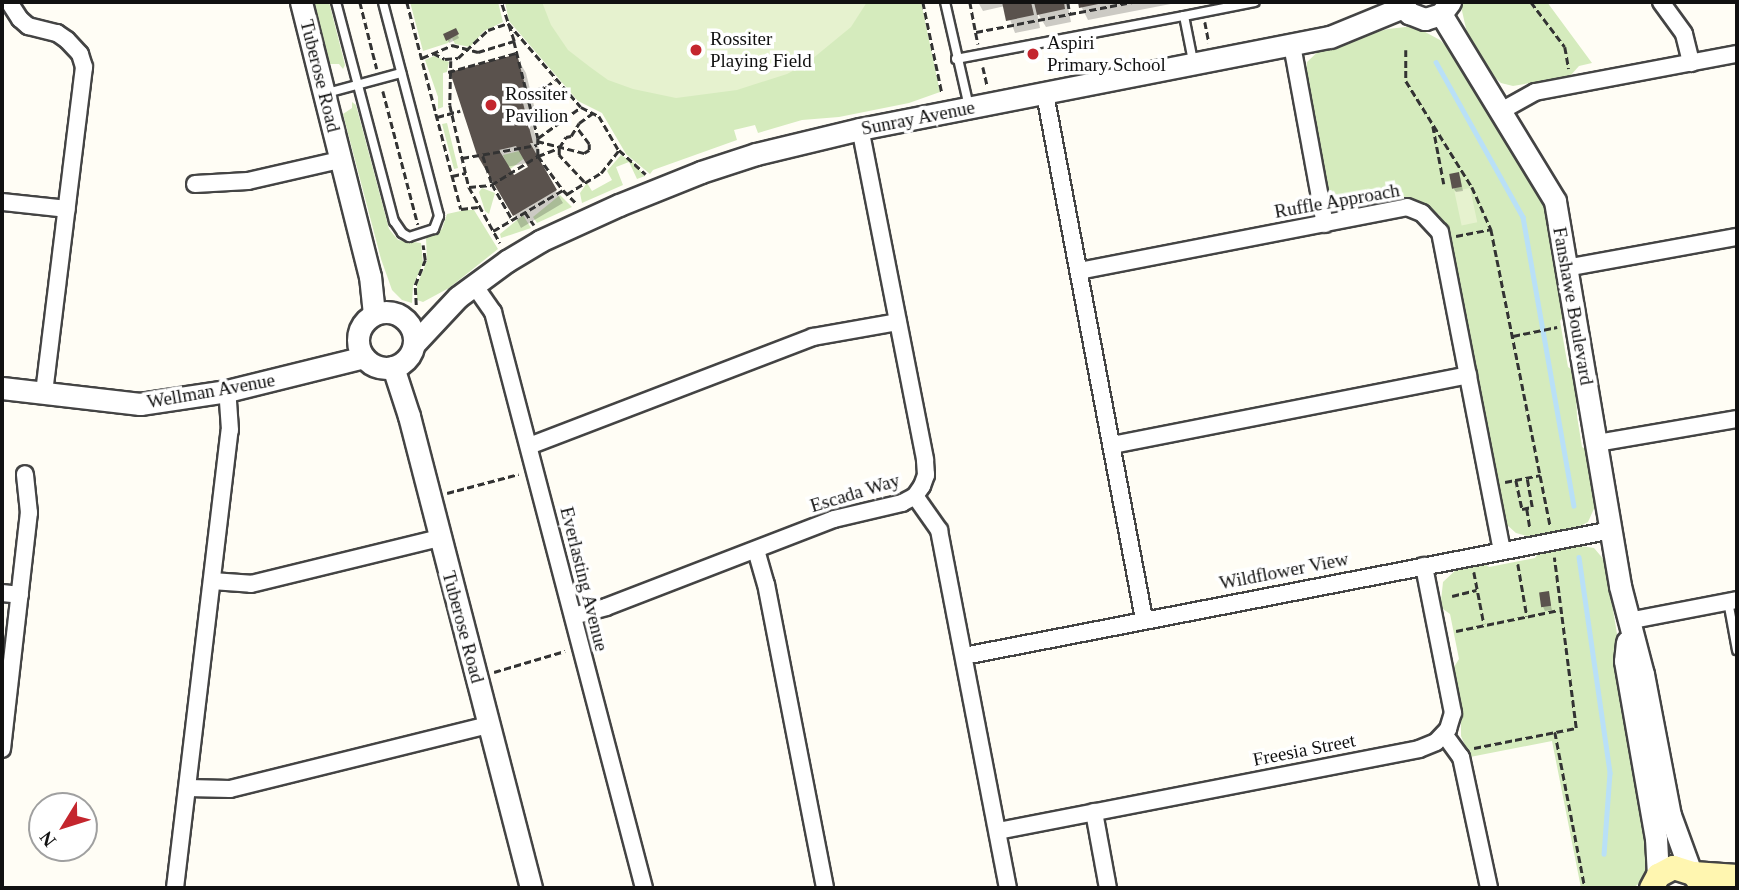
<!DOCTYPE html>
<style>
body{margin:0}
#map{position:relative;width:1739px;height:890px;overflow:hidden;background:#fffdf5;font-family:Georgia,serif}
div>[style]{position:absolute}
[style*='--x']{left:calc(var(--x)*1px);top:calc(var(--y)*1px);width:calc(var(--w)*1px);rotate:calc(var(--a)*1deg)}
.green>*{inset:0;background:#d5ebbd}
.pitch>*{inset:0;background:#e6f2cf;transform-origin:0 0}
.shadow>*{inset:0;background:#0003;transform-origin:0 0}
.stream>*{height:4.5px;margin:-2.25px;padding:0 2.25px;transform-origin:2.25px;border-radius:2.25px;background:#b9e0f7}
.building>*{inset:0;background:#5a524d;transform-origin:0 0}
.path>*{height:2.5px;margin-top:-1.25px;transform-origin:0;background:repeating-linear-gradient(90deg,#333 0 7px,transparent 0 10.5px)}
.roads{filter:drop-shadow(2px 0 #444) drop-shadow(-2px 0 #444) drop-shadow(0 2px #444) drop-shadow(0 -2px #444)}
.service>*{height:8px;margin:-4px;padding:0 4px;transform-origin:4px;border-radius:4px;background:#fff}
.minor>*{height:16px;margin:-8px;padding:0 8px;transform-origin:8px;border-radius:8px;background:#fff}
.tertiary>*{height:21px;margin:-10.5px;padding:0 10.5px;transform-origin:10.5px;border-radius:10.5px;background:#fff}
.tertiary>.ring{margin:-10.5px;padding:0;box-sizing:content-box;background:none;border:21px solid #fff;border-radius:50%}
.secondary>*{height:23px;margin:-11.5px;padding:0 11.5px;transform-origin:11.5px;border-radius:11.5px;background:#fff6b0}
.dots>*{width:19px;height:19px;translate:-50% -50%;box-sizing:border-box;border:4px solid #fff;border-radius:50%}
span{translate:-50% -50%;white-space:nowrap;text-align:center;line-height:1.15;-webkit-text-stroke:7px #fff;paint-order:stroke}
.poi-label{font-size:19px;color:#111}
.left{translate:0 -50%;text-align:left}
.street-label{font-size:19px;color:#111}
.frame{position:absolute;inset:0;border:4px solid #111;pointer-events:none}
.north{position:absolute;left:28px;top:792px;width:70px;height:70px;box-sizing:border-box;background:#fff;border:2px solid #a0a0a0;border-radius:50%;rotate:232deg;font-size:19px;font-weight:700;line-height:28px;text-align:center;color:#111}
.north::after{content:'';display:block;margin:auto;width:24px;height:32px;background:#c4262e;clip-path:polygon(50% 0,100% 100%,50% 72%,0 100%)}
</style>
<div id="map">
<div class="green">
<div style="clip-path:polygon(314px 2px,329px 2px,345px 65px,343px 69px,339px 64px,330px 64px)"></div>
<div style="clip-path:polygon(410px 2px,498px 2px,503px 22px,484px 31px,470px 47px,455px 44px,452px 38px,448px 43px,423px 51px)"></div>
<div style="clip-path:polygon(505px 2px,921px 2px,940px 92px,909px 103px,839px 117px,802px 120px,758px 133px,755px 125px,734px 130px,737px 140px,653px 170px,650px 174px,626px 154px,602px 113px,578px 101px,509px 21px)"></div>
<div style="clip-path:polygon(1460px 2px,1547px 2px,1592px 63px,1579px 66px,1570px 76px,1513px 86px,1501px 83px,1490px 73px,1467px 33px)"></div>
<div style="clip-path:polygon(1414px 26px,1440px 40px,1453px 53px,1546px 210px,1565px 314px,1560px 321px,1568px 367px,1575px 372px,1577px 416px,1582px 447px,1589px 451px,1597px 502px,1588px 522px,1572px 530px,1531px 537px,1516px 533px,1506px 524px,1446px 227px,1439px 215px,1421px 203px,1405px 200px,1352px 209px,1335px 202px,1327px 189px,1305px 77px,1307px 62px,1324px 46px,1388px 29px)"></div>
<div style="clip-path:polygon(434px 56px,449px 62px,447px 72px,443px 73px,443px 107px,438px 109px,438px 97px,425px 60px)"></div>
<div style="clip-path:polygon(352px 102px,356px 105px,389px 229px,398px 240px,421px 243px,423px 263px,413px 286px,412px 303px,402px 300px,392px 290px,381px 259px,343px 114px,352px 108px)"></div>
<div style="clip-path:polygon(447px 123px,458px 168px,454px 169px,442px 124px)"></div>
<div style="clip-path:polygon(523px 150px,526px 157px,509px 170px,503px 155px)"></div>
<div style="clip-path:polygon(621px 155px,634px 163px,645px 176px,637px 179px,629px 162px,616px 167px,623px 185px,582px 203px,580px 193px,587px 183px,592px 191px,612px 180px,607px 171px)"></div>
<div style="clip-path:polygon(482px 188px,495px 193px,489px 214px,485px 211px,479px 192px)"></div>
<div style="clip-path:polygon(560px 195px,572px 207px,537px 223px,533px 217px)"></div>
<div style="clip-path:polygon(465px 210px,474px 210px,498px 249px,449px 288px,423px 302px,417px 300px,417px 285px,427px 261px,426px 238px,442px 229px,447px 214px)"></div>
<div style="clip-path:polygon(523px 215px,531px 228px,501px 238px,500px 234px)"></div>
<div style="clip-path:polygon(1573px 545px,1594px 548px,1605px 561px,1652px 847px,1648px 877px,1633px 888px,1581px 888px,1552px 741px,1470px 757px,1461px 736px,1461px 702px,1454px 667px,1459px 659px,1450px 614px,1443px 609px,1441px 601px,1443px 582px,1459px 567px,1482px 562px,1489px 567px,1535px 558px,1540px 551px)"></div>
</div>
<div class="pitch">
<div style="clip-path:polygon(542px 2px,867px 2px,851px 27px,806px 64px,787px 74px,737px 90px,676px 98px,633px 89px,608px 80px,590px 67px,568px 50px,551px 25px)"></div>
<div style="left:1470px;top:188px;width:35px;height:16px;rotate:78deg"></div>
</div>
<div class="shadow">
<div style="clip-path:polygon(978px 2px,1034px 2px,1036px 5px,1036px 2px,1067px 2px,1071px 22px,1046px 27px,1037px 12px,1040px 28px,1015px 33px,1005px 6px,983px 11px)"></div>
<div style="clip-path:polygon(1079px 2px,1181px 2px,1088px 20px)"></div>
<div style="left:455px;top:30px;width:9px;height:11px;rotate:63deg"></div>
<div style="clip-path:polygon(evenodd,516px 56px,526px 73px,537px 118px,531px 120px,542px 160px,538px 161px,563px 203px,521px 228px,465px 118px,452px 73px,516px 56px,527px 163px,530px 168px,513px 177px,507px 167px,527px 163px)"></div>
<div style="clip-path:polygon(1460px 177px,1463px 191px,1456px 192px,1454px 189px)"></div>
<div style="clip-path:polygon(1548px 593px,1552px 610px,1545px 611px,1543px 607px)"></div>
</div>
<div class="stream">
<div style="--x:1436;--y:62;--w:178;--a:60.7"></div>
<div style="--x:1523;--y:217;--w:293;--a:80"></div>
<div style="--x:1579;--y:557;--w:218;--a:81.8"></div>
<div style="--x:1610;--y:773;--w:81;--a:94.2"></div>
</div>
<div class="building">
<div style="clip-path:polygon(1002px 2px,1031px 2px,1034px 15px,1006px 21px)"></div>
<div style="clip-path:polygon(1034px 2px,1064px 2px,1065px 9px,1037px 15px)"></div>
<div style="clip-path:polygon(1078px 2px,1103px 2px,1103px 3px,1079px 8px)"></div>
<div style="clip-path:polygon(456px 28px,459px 34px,446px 41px,443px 34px)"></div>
<div style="clip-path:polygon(evenodd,517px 54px,529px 101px,523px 103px,533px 143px,530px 143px,557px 190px,513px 216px,477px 155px,450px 72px,517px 54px,516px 146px,528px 167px,514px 175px,499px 150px,516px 146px)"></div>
<div style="left:1459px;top:172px;width:15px;height:10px;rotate:79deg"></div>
<div style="left:1549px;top:591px;width:15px;height:10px;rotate:82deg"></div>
</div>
<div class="path">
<div style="--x:360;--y:2;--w:69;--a:75.8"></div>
<div style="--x:407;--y:2;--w:214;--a:75.4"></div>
<div style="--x:461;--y:209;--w:17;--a:-7"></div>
<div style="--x:923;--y:2;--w:93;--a:78.2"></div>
<div style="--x:970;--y:2;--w:43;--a:79.2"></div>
<div style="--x:1068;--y:2;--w:12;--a:81"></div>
<div style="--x:1531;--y:2;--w:56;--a:52.9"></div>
<div style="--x:1565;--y:47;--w:22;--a:80"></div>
<div style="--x:1205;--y:22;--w:21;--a:79"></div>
<div style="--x:976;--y:32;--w:159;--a:-10.9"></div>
<div style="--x:514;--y:41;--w:100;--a:76.1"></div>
<div style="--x:538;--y:138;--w:18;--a:90"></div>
<div style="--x:538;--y:156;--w:42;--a:53.7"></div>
<div style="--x:1406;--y:50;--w:31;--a:90"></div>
<div style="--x:1406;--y:81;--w:125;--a:58.1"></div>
<div style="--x:1472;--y:187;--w:46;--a:65.7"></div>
<div style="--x:1491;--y:229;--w:302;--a:78.7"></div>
<div style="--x:433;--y:53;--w:13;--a:27"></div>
<div style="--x:445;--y:59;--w:13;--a:-4"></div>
<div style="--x:458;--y:58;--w:41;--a:-43"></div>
<div style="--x:488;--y:30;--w:21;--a:-19"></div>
<div style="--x:508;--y:23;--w:111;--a:49"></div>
<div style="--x:581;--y:107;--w:20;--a:27"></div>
<div style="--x:599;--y:116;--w:39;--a:60"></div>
<div style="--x:619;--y:150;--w:36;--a:42"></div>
<div style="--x:422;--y:58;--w:33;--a:-23"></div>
<div style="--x:452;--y:45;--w:27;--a:15"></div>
<div style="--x:478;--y:52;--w:38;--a:-17"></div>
<div style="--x:514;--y:41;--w:41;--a:-108.4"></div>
<div style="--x:451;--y:61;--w:44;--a:91.3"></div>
<div style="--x:450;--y:105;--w:84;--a:77"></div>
<div style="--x:469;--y:187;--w:64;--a:61"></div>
<div style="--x:983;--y:67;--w:18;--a:77"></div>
<div style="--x:448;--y:72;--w:71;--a:-15.6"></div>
<div style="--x:383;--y:91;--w:138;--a:75.3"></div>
<div style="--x:527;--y:92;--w:20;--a:-15"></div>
<div style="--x:546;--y:87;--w:11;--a:-38"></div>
<div style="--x:437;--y:117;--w:24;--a:-15"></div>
<div style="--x:1433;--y:126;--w:59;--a:79.3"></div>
<div style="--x:538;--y:138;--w:53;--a:-35.8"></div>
<div style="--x:537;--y:141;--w:49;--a:14.3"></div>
<div style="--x:584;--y:153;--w:6;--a:-31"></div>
<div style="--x:589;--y:150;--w:6;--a:-90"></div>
<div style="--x:589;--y:144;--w:21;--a:-127"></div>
<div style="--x:483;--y:156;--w:29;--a:72"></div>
<div style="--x:492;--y:184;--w:40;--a:60.3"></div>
<div style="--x:462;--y:158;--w:76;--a:-9.8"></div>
<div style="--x:452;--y:176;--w:14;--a:-12"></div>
<div style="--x:584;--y:182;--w:37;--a:-133"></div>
<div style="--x:559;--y:155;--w:7;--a:-90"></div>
<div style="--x:559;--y:148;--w:13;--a:-58"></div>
<div style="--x:566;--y:137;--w:5;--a:-11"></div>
<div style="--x:571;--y:136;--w:15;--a:-58"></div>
<div style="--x:579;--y:123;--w:17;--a:-36"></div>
<div style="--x:469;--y:187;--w:22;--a:-5"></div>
<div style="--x:491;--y:185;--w:55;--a:-31.7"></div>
<div style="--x:538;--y:156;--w:22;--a:-21"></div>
<div style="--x:567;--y:194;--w:40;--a:-32"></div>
<div style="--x:601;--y:173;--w:29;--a:-52"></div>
<div style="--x:525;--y:212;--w:16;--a:55"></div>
<div style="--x:493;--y:231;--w:81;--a:-30.4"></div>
<div style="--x:563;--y:190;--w:20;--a:45"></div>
<div style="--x:1456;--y:236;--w:36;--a:-11"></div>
<div style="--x:416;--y:305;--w:20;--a:-93"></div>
<div style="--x:415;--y:285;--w:27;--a:-68"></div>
<div style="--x:425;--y:260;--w:15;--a:-98"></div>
<div style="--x:1513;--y:336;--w:45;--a:-11.6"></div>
<div style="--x:1516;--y:480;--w:30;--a:78"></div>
<div style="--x:1522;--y:509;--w:10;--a:-11"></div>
<div style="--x:1532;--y:507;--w:29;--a:-100"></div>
<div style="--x:1505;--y:482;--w:36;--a:-11"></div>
<div style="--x:447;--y:493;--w:74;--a:-14.8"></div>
<div style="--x:1527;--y:509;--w:18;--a:81"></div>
<div style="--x:1518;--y:564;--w:53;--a:80.2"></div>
<div style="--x:1474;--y:572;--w:53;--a:79.1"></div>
<div style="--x:1452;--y:596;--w:25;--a:-14"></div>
<div style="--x:1456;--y:631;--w:105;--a:-11.5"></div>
<div style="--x:494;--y:672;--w:74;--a:-16.5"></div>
<div style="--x:1555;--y:732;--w:159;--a:79.1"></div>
<div style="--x:1474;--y:748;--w:104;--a:-11.1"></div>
<div style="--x:1576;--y:728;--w:172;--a:-97.3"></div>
</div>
<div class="roads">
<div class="service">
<div style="--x:336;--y:2;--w:227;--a:75.2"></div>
<div style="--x:394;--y:221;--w:14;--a:56"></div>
<div style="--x:402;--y:233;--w:8;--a:30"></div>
<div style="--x:409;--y:237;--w:26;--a:-18"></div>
<div style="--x:434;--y:229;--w:14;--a:-69"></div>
<div style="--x:439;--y:216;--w:221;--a:-104.7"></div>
<div style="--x:945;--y:2;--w:108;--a:77.1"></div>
<div style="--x:1184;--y:16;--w:72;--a:-11.2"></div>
<div style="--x:956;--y:59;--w:232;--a:-10.7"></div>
<div style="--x:1184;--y:16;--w:46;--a:78.7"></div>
<div style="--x:327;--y:93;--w:77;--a:-15.1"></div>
<div style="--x:1728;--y:601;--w:50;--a:79.6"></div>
</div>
<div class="minor">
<div style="--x:9;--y:2;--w:20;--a:57"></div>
<div style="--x:20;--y:19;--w:11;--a:41"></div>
<div style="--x:28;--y:26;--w:30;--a:14"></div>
<div style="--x:57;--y:33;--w:12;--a:35"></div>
<div style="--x:67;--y:40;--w:19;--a:47"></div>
<div style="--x:80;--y:54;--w:14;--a:73"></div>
<div style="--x:84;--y:67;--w:327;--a:97"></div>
<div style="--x:1661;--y:2;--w:39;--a:54"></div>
<div style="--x:1684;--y:34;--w:30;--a:76"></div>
<div style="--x:1292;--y:45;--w:182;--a:79.6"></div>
<div style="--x:1045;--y:94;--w:534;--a:79.32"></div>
<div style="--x:1501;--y:111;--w:39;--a:-29"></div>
<div style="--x:1535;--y:92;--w:206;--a:-10.7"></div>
<div style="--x:195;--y:184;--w:53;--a:-3.2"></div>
<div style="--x:248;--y:181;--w:94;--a:-12.9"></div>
<div style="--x:2;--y:202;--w:65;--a:6.1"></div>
<div style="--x:1566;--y:268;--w:174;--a:-10.3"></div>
<div style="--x:1079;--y:271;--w:334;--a:-11"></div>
<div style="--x:1407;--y:207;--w:16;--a:22"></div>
<div style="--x:1422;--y:213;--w:26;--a:47"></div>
<div style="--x:1440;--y:232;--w:325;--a:79"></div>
<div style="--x:474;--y:285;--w:33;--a:55"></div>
<div style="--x:493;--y:312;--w:595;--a:75.31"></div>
<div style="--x:1597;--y:443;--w:142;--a:-9.7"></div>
<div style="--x:1112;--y:445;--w:363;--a:-11.1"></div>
<div style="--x:529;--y:446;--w:304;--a:-21"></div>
<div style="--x:813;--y:337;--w:86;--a:-10"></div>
<div style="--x:915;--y:496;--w:42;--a:54.8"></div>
<div style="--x:939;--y:530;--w:365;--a:79.1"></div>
<div style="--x:756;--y:550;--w:35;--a:74"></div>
<div style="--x:766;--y:584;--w:310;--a:79"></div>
<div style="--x:212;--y:581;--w:39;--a:4"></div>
<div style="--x:251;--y:584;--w:195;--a:-13.7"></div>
<div style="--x:2;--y:593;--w:18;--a:6"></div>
<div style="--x:573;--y:616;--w:34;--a:-15"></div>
<div style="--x:606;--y:607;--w:244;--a:-21.1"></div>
<div style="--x:834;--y:519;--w:70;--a:-13.2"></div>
<div style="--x:902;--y:503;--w:15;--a:-28"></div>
<div style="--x:915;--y:496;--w:12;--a:-55"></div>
<div style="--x:922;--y:486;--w:12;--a:-70"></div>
<div style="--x:926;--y:475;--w:16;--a:-94"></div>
<div style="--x:925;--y:459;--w:336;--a:-101.1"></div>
<div style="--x:1628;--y:621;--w:111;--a:-10.9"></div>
<div style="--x:964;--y:656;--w:660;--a:-11"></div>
<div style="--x:1444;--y:734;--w:29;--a:54"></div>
<div style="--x:1461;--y:757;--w:134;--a:77.9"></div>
<div style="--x:2;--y:749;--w:238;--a:-83.5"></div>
<div style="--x:29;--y:513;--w:39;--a:-96"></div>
<div style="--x:188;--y:788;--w:42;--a:1.4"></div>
<div style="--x:230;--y:789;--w:266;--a:-13.9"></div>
<div style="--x:1094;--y:812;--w:77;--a:79.6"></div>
<div style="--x:998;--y:831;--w:429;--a:-11"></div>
<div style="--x:1419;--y:749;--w:18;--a:-22"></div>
<div style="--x:1436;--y:742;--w:18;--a:-47"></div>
<div style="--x:1448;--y:729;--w:17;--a:-73"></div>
<div style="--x:1453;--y:713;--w:150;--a:-101.2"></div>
<div style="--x:175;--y:888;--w:461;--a:-83.2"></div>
<div style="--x:230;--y:430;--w:39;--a:-94"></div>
</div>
<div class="tertiary">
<div style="--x:301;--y:2;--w:283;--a:75.9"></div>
<div style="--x:370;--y:276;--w:37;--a:84"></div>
<div style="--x:1401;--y:2;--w:14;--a:54"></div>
<div style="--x:1409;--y:13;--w:17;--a:21"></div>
<div style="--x:1425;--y:19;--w:17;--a:-17"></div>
<div style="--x:1441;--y:14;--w:15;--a:-53"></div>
<div style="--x:1441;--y:14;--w:219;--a:58.6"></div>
<div style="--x:1555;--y:201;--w:390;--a:80.4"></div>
<div style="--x:1620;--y:586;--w:91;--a:75.4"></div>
<div style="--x:1643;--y:674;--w:144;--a:79.2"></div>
<div style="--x:1670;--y:815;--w:59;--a:70"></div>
<div class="ring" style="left:358px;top:312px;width:35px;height:35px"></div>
<div style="--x:414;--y:344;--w:64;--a:-46.9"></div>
<div style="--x:458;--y:297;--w:61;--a:-36.3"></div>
<div style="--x:507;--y:261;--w:39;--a:-31"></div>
<div style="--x:540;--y:241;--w:87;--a:-24.5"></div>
<div style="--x:619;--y:205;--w:88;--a:-21.9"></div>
<div style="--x:701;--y:172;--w:58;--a:-18.1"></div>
<div style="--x:756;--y:154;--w:107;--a:-13.5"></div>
<div style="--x:860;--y:129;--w:479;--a:-11.1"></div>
<div style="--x:1330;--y:37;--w:79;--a:-22.3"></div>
<div style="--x:393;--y:367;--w:52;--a:71.9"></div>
<div style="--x:409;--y:416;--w:488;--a:75.5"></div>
<div style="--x:2;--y:388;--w:139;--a:6.6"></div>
<div style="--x:140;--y:404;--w:88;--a:-8.5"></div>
<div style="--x:227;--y:391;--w:141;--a:-13.9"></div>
<div style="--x:1627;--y:642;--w:19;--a:96"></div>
<div style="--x:1625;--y:661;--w:180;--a:80.1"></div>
<div style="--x:1656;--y:838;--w:37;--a:87"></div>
</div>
<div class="secondary">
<div style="--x:1693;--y:873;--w:44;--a:3.9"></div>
<div style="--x:1651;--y:888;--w:15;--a:-62"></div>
<div style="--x:1658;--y:875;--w:17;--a:-28"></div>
<div style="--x:1673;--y:867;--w:21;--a:17"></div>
<div style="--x:1693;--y:873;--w:18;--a:56"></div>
</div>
</div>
<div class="dots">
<div style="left:696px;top:50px;background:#c4262e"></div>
<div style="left:1033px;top:54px;background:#c4262e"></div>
<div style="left:491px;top:105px;background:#c4262e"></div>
</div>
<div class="poi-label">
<span class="left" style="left:710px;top:50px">Rossiter<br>Playing Field</span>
<span class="left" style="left:1047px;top:54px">Aspiri<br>Primary School</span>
<span class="left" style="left:505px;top:105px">Rossiter<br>Pavilion</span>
</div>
<div class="street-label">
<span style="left:320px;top:76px;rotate:76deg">Tuberose Road</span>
<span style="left:918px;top:118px;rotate:-11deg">Sunray Avenue</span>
<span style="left:1337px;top:201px;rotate:-10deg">Ruffle Approach</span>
<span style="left:1573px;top:306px;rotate:80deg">Fanshawe Boulevard</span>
<span style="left:211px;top:391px;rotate:-10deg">Wellman Avenue</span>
<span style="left:855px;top:493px;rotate:-17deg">Escada Way</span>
<span style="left:1284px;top:571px;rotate:-11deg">Wildflower View</span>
<span style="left:584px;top:579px;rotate:76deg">Everlasting Avenue</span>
<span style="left:463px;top:627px;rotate:75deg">Tuberose Road</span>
<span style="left:1304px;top:750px;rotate:-11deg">Freesia Street</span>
</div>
<div class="frame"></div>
<div class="north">N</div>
</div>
